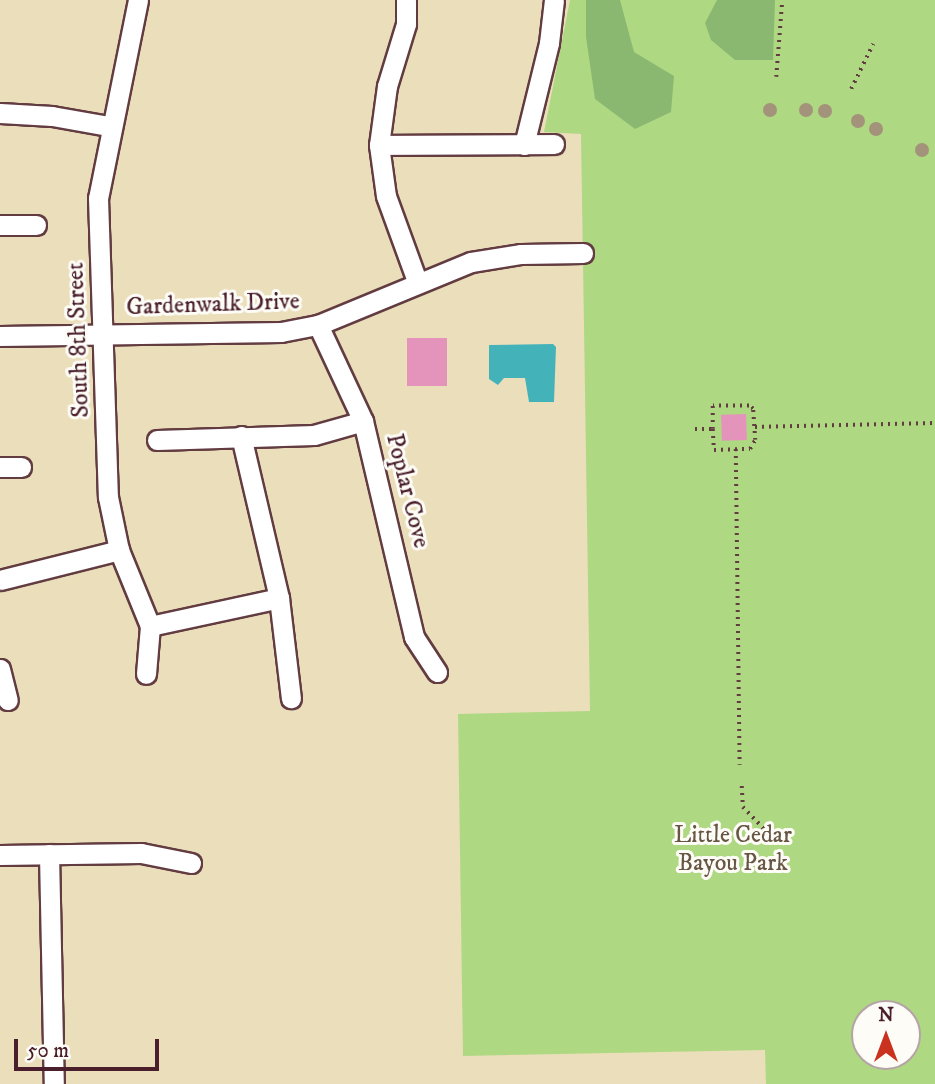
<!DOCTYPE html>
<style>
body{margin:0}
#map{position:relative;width:935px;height:1084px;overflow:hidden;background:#ebdebb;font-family:"IM FELL DW Pica",serif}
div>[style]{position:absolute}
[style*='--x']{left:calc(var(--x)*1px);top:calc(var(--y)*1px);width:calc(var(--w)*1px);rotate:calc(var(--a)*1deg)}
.green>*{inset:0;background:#afd883}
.forest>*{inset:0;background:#8bb871}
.water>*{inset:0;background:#43b3b9}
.building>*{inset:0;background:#e493ba;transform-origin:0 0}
.path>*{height:3.5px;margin-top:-1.75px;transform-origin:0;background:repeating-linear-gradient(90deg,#623c41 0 2px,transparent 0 7px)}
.roads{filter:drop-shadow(2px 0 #623c41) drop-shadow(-2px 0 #623c41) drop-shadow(0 2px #623c41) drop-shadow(0 -2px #623c41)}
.minor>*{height:19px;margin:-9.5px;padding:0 9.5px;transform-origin:9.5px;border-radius:9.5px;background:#fff}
.trees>*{width:14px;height:14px;margin:-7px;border-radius:50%;background:#a3937a}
span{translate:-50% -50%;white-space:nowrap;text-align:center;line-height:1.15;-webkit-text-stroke:6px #fdfcf7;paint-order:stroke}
.street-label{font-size:24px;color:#4a1f2b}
.park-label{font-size:24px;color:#685645}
.north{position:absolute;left:851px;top:1000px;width:70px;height:70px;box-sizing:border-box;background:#fdfcf7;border:2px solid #b5a4a5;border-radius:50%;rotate:0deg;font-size:19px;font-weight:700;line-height:28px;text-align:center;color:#4a1f2b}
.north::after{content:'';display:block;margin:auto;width:24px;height:32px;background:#c8321e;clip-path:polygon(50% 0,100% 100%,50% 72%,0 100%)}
.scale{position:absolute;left:14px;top:1039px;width:145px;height:32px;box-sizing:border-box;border:4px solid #4a1f2b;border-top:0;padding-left:9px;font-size:21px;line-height:24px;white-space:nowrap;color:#4a1f2b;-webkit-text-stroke:5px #fdfcf7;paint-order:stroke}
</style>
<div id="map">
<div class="green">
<div style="clip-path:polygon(evenodd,570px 0,935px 0,935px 1084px,766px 1084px,765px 1050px,463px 1056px,458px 714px,590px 711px,581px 134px,544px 132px,570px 0,865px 1014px,907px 1014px,907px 1056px,865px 1056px,865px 1014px)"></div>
</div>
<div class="forest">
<div style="clip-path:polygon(586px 0,620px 0,634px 52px,674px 76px,671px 112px,635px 129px,595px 99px,586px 37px)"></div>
<div style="clip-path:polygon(717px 0,775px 0,773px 60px,735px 60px,711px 40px,705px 23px)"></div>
</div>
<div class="water">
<div style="clip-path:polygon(553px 344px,556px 347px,554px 402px,529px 402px,525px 378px,504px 378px,498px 385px,489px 379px,489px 345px)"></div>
</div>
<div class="building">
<div style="left:447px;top:338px;width:48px;height:40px;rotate:90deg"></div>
<div style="left:746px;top:414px;width:26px;height:25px;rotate:88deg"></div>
</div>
<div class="path">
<div style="--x:776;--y:77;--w:77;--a:-85.5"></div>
<div style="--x:851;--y:89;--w:50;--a:-63.9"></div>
<div style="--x:755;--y:427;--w:180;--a:-1.3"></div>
<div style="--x:695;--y:429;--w:18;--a:0"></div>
<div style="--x:713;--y:429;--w:21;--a:87"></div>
<div style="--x:714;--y:450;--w:36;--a:-2"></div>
<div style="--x:750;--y:449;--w:10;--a:-61"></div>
<div style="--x:755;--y:440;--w:31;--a:-94"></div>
<div style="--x:753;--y:409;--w:5;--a:-143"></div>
<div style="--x:749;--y:406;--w:36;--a:180"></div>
<div style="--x:713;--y:406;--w:23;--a:90"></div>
<div style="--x:736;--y:449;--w:316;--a:89.3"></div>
<div style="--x:742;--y:786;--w:21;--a:87"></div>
<div style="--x:743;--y:807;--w:37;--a:46"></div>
</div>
<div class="roads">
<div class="minor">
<div style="--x:138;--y:0;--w:202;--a:101.4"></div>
<div style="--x:98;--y:198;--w:299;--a:88.1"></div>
<div style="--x:108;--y:497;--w:54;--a:78.3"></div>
<div style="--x:119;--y:550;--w:82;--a:67.8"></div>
<div style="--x:150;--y:626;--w:48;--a:94.8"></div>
<div style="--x:406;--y:0;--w:24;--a:90"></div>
<div style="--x:406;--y:24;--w:65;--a:107"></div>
<div style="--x:387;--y:86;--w:60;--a:97.7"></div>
<div style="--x:379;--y:145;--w:51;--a:82.2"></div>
<div style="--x:386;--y:196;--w:90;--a:70"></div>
<div style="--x:0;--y:113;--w:52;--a:3.3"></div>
<div style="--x:52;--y:116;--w:58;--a:10"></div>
<div style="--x:379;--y:145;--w:175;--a:-0.3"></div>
<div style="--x:524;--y:145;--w:105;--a:-76.2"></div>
<div style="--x:549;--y:43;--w:43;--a:-83.4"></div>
<div style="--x:0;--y:225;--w:36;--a:0"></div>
<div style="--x:318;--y:325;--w:106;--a:64.9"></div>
<div style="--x:363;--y:421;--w:222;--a:76.7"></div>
<div style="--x:414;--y:637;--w:42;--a:56.7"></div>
<div style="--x:0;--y:336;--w:281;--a:-0.8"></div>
<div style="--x:281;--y:332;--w:38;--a:-11"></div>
<div style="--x:318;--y:325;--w:165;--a:-22.4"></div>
<div style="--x:471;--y:262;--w:51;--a:-9.1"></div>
<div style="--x:521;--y:254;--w:62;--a:-0.9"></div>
<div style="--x:241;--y:436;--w:166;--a:76.8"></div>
<div style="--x:279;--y:598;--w:101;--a:83.2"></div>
<div style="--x:157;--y:440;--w:157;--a:-1.8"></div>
<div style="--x:314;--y:435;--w:51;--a:-15.9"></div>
<div style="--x:0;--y:467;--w:21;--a:0"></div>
<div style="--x:0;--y:580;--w:123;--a:-14.1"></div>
<div style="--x:150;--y:626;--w:132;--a:-12.2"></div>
<div style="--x:0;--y:669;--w:32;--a:76"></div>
<div style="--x:49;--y:854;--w:230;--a:88.8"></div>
<div style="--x:0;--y:855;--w:141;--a:-0.8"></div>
<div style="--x:141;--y:853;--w:51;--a:11.3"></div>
</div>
</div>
<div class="trees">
<div style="left:770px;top:110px"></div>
<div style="left:806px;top:110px"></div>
<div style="left:825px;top:111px"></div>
<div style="left:858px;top:121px"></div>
<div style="left:876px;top:129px"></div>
<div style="left:922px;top:150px"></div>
</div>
<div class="street-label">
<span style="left:213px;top:305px;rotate:-2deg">Gardenwalk Drive</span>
<span style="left:79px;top:340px;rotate:-92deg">South 8th Street</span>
<span style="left:407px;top:491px;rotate:76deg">Poplar Cove</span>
</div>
<div class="park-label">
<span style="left:733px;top:850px">Little Cedar<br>Bayou Park</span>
</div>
<div class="north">N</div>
<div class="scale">50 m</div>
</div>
